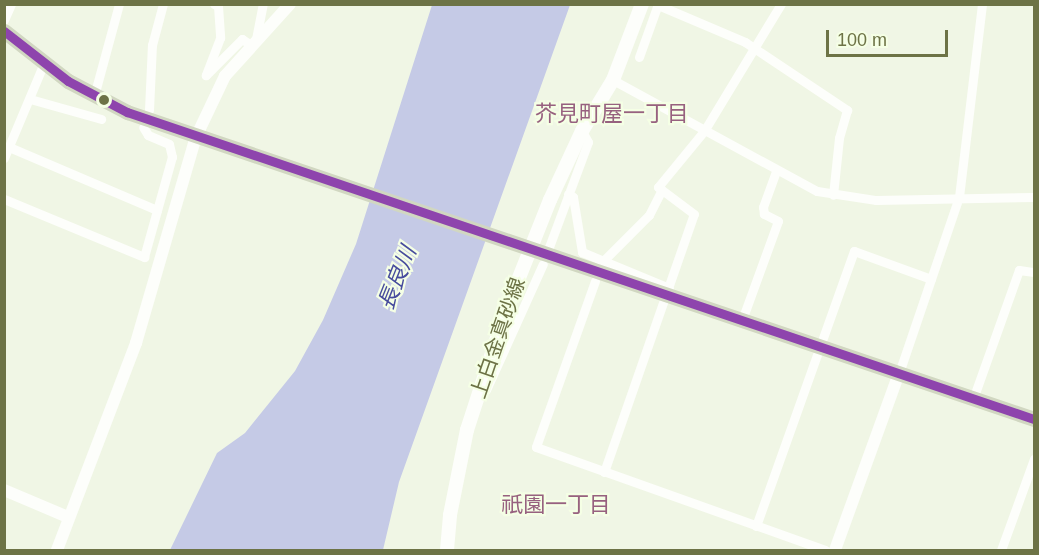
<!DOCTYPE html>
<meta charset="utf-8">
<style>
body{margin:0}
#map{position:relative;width:1039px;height:555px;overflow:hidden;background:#f0f6e5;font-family:Arial,"Noto Sans JP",sans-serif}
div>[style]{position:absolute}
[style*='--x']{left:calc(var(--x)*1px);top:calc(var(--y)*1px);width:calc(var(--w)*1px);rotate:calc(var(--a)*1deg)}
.water>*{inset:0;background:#c5cae6}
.minor>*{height:9px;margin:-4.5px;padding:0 4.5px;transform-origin:4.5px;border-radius:4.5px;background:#fdfefb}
.tertiary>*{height:12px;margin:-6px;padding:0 6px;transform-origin:6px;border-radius:6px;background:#fdfefb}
.secondary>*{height:14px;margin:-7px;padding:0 7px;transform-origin:7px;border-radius:7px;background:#fdfefb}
.primary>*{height:15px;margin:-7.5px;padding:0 7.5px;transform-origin:7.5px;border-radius:7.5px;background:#d1d7c1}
.bus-1>*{height:9px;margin:-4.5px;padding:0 4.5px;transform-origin:4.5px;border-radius:4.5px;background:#8e44ad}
.dots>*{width:16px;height:16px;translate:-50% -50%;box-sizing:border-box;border:3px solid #f5ffe5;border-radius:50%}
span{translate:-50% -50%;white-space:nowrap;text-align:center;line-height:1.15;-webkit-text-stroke:4.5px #f5ffe5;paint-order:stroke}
.street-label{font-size:21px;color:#6d7346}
.neighbourhood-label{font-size:22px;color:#97617f}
.water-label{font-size:22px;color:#474c9d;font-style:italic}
.frame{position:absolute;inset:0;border:6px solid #6d7346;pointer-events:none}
.scale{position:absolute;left:826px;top:30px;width:122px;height:27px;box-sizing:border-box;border:3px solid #6d7346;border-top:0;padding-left:8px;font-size:18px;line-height:21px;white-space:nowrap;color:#6d7346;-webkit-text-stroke:4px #f5ffe5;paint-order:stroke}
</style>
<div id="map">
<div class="water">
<div style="clip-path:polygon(432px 5px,570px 5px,399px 482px,383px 550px,170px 550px,217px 453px,245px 433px,295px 371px,323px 320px,356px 244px)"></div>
</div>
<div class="minor">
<div style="--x:214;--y:4;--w:4;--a:27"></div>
<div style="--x:218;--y:6;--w:32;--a:86"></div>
<div style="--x:220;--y:38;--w:40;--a:111"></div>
<div style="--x:206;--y:75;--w:51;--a:-45"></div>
<div style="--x:242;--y:39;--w:11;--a:34"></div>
<div style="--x:658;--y:5;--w:95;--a:23"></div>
<div style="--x:745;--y:42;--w:123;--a:33.7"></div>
<div style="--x:847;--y:110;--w:29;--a:106"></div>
<div style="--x:839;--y:138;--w:57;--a:96"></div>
<div style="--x:4;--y:20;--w:17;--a:-66"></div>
<div style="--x:256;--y:39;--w:36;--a:-79"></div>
<div style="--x:639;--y:57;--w:56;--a:-70.3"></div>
<div style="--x:613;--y:80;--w:232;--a:28.6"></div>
<div style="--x:817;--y:191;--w:60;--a:8.7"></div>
<div style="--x:876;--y:200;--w:158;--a:-1.1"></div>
<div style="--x:94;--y:96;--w:95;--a:-74.8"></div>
<div style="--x:30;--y:99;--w:74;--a:15.7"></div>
<div style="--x:149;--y:110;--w:65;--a:-87.4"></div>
<div style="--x:152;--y:45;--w:42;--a:-75"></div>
<div style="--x:9;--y:147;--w:161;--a:23.1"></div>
<div style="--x:4;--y:158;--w:103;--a:-67.2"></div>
<div style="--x:568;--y:194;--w:6;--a:31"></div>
<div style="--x:573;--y:197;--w:56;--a:80.7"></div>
<div style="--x:582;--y:252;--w:94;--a:22.5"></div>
<div style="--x:4;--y:199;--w:152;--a:22.5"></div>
<div style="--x:144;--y:257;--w:104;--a:-74.4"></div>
<div style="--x:172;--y:157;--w:13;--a:-103"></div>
<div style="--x:169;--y:144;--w:23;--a:-157"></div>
<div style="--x:148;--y:135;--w:9;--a:-122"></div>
<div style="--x:549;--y:247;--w:112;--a:-69.6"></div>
<div style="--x:588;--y:142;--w:13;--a:-119"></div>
<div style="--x:601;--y:263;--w:68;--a:-45"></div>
<div style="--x:649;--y:215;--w:28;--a:-63"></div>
<div style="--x:595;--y:281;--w:176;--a:109.6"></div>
<div style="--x:536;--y:447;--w:307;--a:19.6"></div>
<div style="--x:742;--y:320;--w:105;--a:-70"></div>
<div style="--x:778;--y:221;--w:16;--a:-153"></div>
<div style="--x:764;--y:214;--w:7;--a:-98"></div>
<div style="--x:763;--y:207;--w:38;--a:-70"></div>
<div style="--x:899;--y:373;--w:186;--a:-71.2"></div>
<div style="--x:959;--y:197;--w:194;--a:-83.2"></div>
<div style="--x:486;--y:390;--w:138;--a:-65.7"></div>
<div style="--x:973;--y:399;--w:137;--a:-70.4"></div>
<div style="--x:1019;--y:270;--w:15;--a:8"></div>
<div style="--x:604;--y:472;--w:273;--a:-70.8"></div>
<div style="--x:694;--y:214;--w:45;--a:-143.1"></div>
<div style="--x:658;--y:187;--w:72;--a:-50.6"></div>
<div style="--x:704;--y:131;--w:149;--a:-58.8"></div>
<div style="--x:756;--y:526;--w:292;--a:-70.4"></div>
<div style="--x:854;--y:251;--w:82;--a:20"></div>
<div style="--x:1001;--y:550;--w:97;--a:-70.1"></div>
</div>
<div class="tertiary">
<div style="--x:4;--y:490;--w:69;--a:22.9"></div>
<div style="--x:57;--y:550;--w:222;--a:-69.1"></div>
<div style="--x:136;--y:343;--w:215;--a:-73.8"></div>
<div style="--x:196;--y:137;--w:68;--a:-64.6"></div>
<div style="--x:225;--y:76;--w:97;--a:-47.9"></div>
<div style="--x:835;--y:550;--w:188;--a:-70.1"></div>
</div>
<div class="secondary">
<div style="--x:447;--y:550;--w:35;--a:-85"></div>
<div style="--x:450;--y:515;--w:87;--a:-78.7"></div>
<div style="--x:467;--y:430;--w:123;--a:-72"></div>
<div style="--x:505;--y:313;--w:122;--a:-68.3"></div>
<div style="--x:550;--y:200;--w:76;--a:-65.1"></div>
<div style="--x:582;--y:131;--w:60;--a:-58.7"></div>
<div style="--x:613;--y:80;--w:81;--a:-69.1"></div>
</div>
<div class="primary">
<div style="--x:4;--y:31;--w:81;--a:38"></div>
<div style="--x:68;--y:81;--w:67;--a:27.7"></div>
<div style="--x:127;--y:112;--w:958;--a:18.7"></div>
</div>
<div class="bus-1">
<div style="--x:4;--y:31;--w:81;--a:38"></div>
<div style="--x:68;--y:81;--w:67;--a:27.7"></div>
<div style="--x:127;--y:112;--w:958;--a:18.7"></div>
</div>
<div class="dots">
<div style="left:104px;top:100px;background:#6d7346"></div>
</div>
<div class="street-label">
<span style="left:498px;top:338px;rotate:-71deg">上白金真砂線</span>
</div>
<div class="neighbourhood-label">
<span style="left:612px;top:114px">芥見町屋一丁目</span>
<span style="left:556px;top:505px">祇園一丁目</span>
</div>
<div class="water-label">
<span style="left:397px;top:278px;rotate:-68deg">長良川</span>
</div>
<div class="frame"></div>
<div class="scale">100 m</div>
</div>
